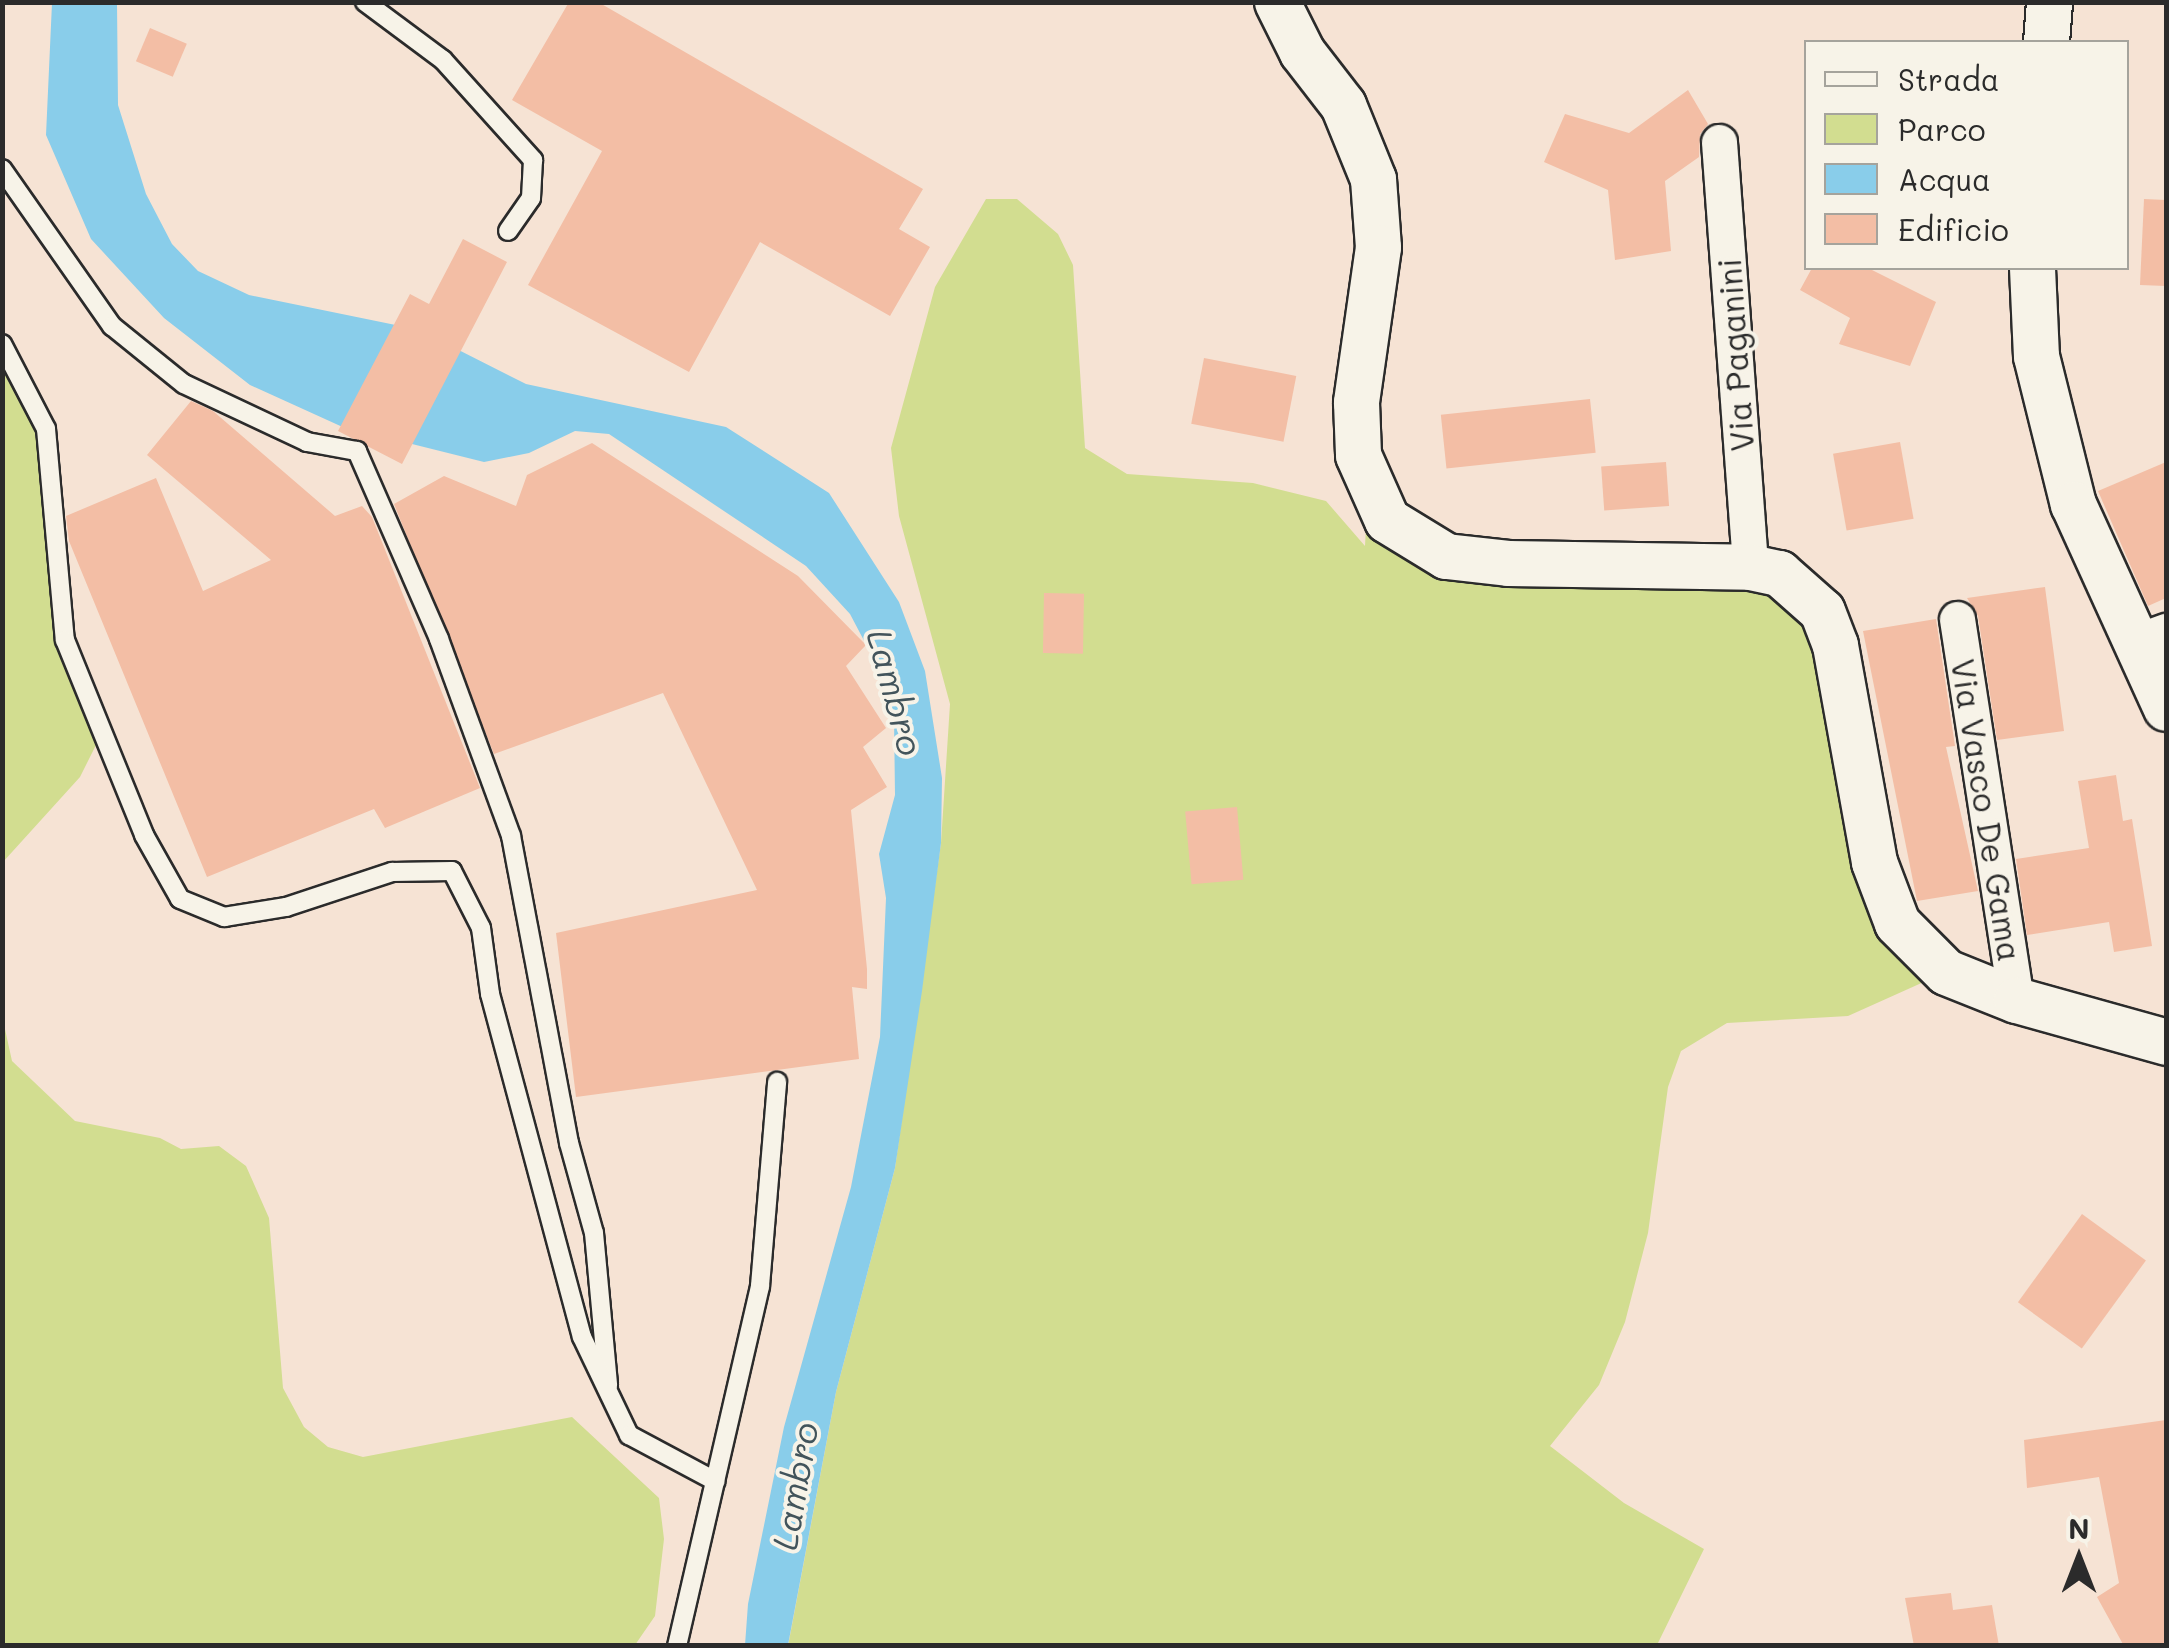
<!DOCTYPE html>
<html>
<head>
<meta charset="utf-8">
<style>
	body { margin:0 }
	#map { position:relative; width:2169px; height:1648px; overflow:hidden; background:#f6e3d4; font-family:Mali,sans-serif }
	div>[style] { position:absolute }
	.green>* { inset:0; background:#d2dd90 }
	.water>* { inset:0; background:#89cdea }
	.building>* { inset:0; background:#f3bea5; transform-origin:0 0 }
	.roads { filter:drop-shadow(2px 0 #2b2b2b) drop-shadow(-2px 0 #2b2b2b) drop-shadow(0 2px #2b2b2b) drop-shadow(0 -2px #2b2b2b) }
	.service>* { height:18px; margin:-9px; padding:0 9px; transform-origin:9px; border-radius:9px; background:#f7f3e8 }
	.minor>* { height:35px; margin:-17.5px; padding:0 17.5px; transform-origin:17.5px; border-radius:17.5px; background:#f7f3e8 }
	.tertiary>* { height:45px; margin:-22.5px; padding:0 22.5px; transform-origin:22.5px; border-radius:22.5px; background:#f7f3e8 }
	span { translate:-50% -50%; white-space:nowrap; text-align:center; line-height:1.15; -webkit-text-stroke:8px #f7f3e8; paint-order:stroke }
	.street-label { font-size:32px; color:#2b2b2b }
	.water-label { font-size:35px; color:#42545b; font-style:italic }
	.frame { position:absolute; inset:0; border:5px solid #2b2b2b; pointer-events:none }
	.legend { position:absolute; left:1804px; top:40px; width:325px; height:230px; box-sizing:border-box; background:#f7f3e8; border:2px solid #a5a39c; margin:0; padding:12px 18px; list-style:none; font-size:30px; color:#2b2b2b }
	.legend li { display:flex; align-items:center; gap:20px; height:50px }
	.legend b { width:50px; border:2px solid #a5a39c }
	.north { position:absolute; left:2029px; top:1508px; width:100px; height:100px; -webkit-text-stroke:8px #f7f3e8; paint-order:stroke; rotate:0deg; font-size:28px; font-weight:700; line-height:40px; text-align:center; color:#2b2b2b }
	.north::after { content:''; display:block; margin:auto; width:35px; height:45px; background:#2b2b2b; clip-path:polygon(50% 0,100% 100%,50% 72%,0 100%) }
</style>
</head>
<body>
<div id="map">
	<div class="green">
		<div style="clip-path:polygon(986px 199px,1017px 199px,1058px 234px,1073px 265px,1085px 448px,1127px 474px,1253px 483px,1326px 501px,1365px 546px,1368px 488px,1412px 541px,1805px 591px,1874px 862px,1946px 972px,1848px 1016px,1727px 1023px,1681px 1051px,1668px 1087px,1648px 1233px,1625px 1322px,1599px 1385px,1550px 1446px,1624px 1503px,1704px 1549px,1657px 1645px,788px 1646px,836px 1392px,895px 1168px,941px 843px,950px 704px,899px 516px,891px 448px,935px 287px)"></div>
		<div style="clip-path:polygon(2px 344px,46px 429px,65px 640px,104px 729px,80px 777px,3px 862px)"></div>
		<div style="clip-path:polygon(3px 1020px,12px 1061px,75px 1121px,160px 1138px,181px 1149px,219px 1146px,246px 1166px,269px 1218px,283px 1388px,304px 1427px,328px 1447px,363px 1457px,572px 1417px,659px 1498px,664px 1539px,655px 1616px,635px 1645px,3px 1645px)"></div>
	</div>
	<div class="water">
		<div style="clip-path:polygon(52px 3px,117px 3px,118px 105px,146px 194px,172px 244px,198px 271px,249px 295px,420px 330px,358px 434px,250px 385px,164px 318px,91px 239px,46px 135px)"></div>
		<div style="clip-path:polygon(431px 336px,526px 384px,726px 427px,829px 493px,899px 602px,925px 671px,942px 778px,941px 843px,922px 991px,895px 1168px,836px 1392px,788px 1645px,745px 1645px,748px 1604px,784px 1427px,851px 1187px,880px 1037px,886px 898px,879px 854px,895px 795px,894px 718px,880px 671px,850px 614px,806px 566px,609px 434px,575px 431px,529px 453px,484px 462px,372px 434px)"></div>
	</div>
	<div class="building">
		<div style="clip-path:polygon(569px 2px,598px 2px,923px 189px,899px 229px,930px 247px,890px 316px,760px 242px,689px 372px,528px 285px,602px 151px,512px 100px)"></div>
		<div style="left:150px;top:28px;width:40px;height:36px;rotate:23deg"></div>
		<div style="clip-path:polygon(1688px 90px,1708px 124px,1700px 134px,1699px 157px,1665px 181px,1671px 251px,1615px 260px,1608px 190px,1544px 162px,1565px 114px,1629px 133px)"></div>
		<div style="clip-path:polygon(2144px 199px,2166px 200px,2166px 286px,2140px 285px)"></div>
		<div style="clip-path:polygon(463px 239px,507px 262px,402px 464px,338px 431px,410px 294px,429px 304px)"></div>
		<div style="clip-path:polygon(1812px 268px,1868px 268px,1936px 302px,1910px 366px,1839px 344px,1850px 318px,1800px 290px)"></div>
		<div style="left:1204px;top:358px;width:94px;height:67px;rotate:11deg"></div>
		<div style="left:1590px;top:399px;width:54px;height:150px;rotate:84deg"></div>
		<div style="clip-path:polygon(191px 401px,213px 411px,335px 516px,362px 506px,372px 517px,480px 788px,385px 828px,374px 809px,207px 877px,69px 541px,66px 516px,156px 478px,203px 591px,271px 560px,147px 455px)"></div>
		<div style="left:1900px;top:442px;width:78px;height:68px;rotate:80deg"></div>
		<div style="clip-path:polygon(592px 443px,798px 576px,866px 645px,846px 666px,886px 728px,863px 747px,887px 787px,851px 810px,867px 969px,867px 989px,852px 987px,859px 1059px,576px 1097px,556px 933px,757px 890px,663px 693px,494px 754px,394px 504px,444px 476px,516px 506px,527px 475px)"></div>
		<div style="left:1666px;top:462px;width:44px;height:65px;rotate:86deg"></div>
		<div style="clip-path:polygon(2166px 462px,2166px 598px,2148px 606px,2098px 491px)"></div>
		<div style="clip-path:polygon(2045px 587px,2064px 731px,1997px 740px,1978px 616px,1967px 598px)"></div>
		<div style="left:1044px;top:593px;width:40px;height:60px;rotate:1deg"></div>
		<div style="clip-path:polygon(1936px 619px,1955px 746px,1946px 747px,1978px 891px,1917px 901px,1863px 631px)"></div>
		<div style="clip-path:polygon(2116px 775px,2123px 821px,2132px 819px,2152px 946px,2114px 952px,2109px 922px,2027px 935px,2016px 859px,2089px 848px,2078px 781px)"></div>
		<div style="left:1237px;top:807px;width:73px;height:52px;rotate:85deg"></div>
		<div style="left:2082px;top:1214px;width:79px;height:109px;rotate:36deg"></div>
		<div style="clip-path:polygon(2166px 1420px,2166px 1646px,2124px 1646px,2097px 1597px,2119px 1583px,2099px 1477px,2027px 1488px,2024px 1440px)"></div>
		<div style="clip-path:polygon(1951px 1593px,1953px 1610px,1992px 1605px,1999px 1646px,1914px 1646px,1905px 1598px)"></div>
	</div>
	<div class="roads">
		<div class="service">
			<div style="left:365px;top:2px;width:97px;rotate:36.6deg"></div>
			<div style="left:443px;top:60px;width:135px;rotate:48deg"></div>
			<div style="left:533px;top:160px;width:38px;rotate:93deg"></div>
			<div style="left:531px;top:198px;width:40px;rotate:124.9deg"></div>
			<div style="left:2px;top:169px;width:192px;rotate:55deg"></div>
			<div style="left:112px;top:326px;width:92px;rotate:38.9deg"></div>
			<div style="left:184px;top:384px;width:136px;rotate:25.2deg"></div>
			<div style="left:307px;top:442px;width:51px;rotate:10.2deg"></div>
			<div style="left:357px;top:451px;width:205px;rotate:66.4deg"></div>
			<div style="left:439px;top:639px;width:210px;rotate:69.9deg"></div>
			<div style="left:511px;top:836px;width:312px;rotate:79.3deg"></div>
			<div style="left:569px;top:1143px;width:93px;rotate:74.5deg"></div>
			<div style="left:594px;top:1233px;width:153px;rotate:84.7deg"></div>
			<div style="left:2px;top:344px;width:96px;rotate:62.6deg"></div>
			<div style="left:46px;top:429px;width:212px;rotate:84.9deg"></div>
			<div style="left:65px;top:640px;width:210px;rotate:67.9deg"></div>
			<div style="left:144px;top:835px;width:73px;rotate:60.6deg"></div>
			<div style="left:180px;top:899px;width:48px;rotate:22.2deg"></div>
			<div style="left:224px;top:917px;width:63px;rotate:-9.2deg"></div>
			<div style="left:286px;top:907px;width:112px;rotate:-18.3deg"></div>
			<div style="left:392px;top:872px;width:60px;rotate:-1deg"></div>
			<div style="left:452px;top:871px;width:64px;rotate:63deg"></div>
			<div style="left:481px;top:928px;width:67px;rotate:82.2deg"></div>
			<div style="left:490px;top:994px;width:355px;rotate:75deg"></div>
			<div style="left:582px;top:1337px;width:109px;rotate:64.4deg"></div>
			<div style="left:629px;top:1435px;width:98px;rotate:28.1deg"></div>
			<div style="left:677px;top:1646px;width:369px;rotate:-77deg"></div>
			<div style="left:760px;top:1286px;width:205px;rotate:-85.2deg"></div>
		</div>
		<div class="minor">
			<div style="left:1719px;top:142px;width:426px;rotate:85.8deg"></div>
			<div style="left:1957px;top:619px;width:386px;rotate:81.2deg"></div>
			<div style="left:2138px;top:641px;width:30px;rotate:-20deg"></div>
		</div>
		<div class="tertiary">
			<div style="left:1277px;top:2px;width:56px;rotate:63.4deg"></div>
			<div style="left:1302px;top:52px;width:67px;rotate:52.3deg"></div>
			<div style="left:1343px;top:105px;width:80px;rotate:67.9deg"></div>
			<div style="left:1373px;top:179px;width:68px;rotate:85.8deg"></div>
			<div style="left:1378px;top:247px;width:157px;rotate:98.1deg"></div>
			<div style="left:1356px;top:402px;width:53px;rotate:87.8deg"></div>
			<div style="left:1358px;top:455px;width:71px;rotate:66deg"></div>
			<div style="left:1387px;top:520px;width:69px;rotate:31.4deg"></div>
			<div style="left:1446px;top:556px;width:62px;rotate:6.4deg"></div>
			<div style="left:1508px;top:563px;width:242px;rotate:0.9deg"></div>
			<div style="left:1750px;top:567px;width:30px;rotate:12deg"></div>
			<div style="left:1779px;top:573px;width:57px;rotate:41.5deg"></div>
			<div style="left:1822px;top:611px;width:36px;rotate:69deg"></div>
			<div style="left:1835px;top:645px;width:220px;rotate:79.8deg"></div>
			<div style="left:1874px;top:862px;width:65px;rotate:69.3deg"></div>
			<div style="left:1897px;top:923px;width:69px;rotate:45deg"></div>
			<div style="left:1946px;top:972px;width:75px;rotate:21.8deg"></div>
			<div style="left:2016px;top:1000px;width:156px;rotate:15.6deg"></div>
			<div style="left:2046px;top:42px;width:40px;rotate:-85.7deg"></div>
			<div style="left:2032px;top:268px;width:88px;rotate:87.4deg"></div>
			<div style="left:2036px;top:356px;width:153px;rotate:76deg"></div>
			<div style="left:2073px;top:504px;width:224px;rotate:65.5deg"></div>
		</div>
	</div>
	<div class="street-label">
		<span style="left:1735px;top:355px;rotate:-94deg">Via Paganini</span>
		<span style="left:1987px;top:810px;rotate:81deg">Via Vasco De Gama</span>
	</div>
	<div class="water-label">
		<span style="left:896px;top:692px;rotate:75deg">Lambro</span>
		<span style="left:794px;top:1486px;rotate:-80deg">Lambro</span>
	</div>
	<div class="frame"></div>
	<ul class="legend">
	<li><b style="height:12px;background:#f7f3e8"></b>Strada</li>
	<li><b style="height:28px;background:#d2dd90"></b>Parco</li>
	<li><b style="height:28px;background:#89cdea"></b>Acqua</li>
	<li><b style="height:28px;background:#f3bea5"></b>Edificio</li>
	</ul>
	<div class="north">N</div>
</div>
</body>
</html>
